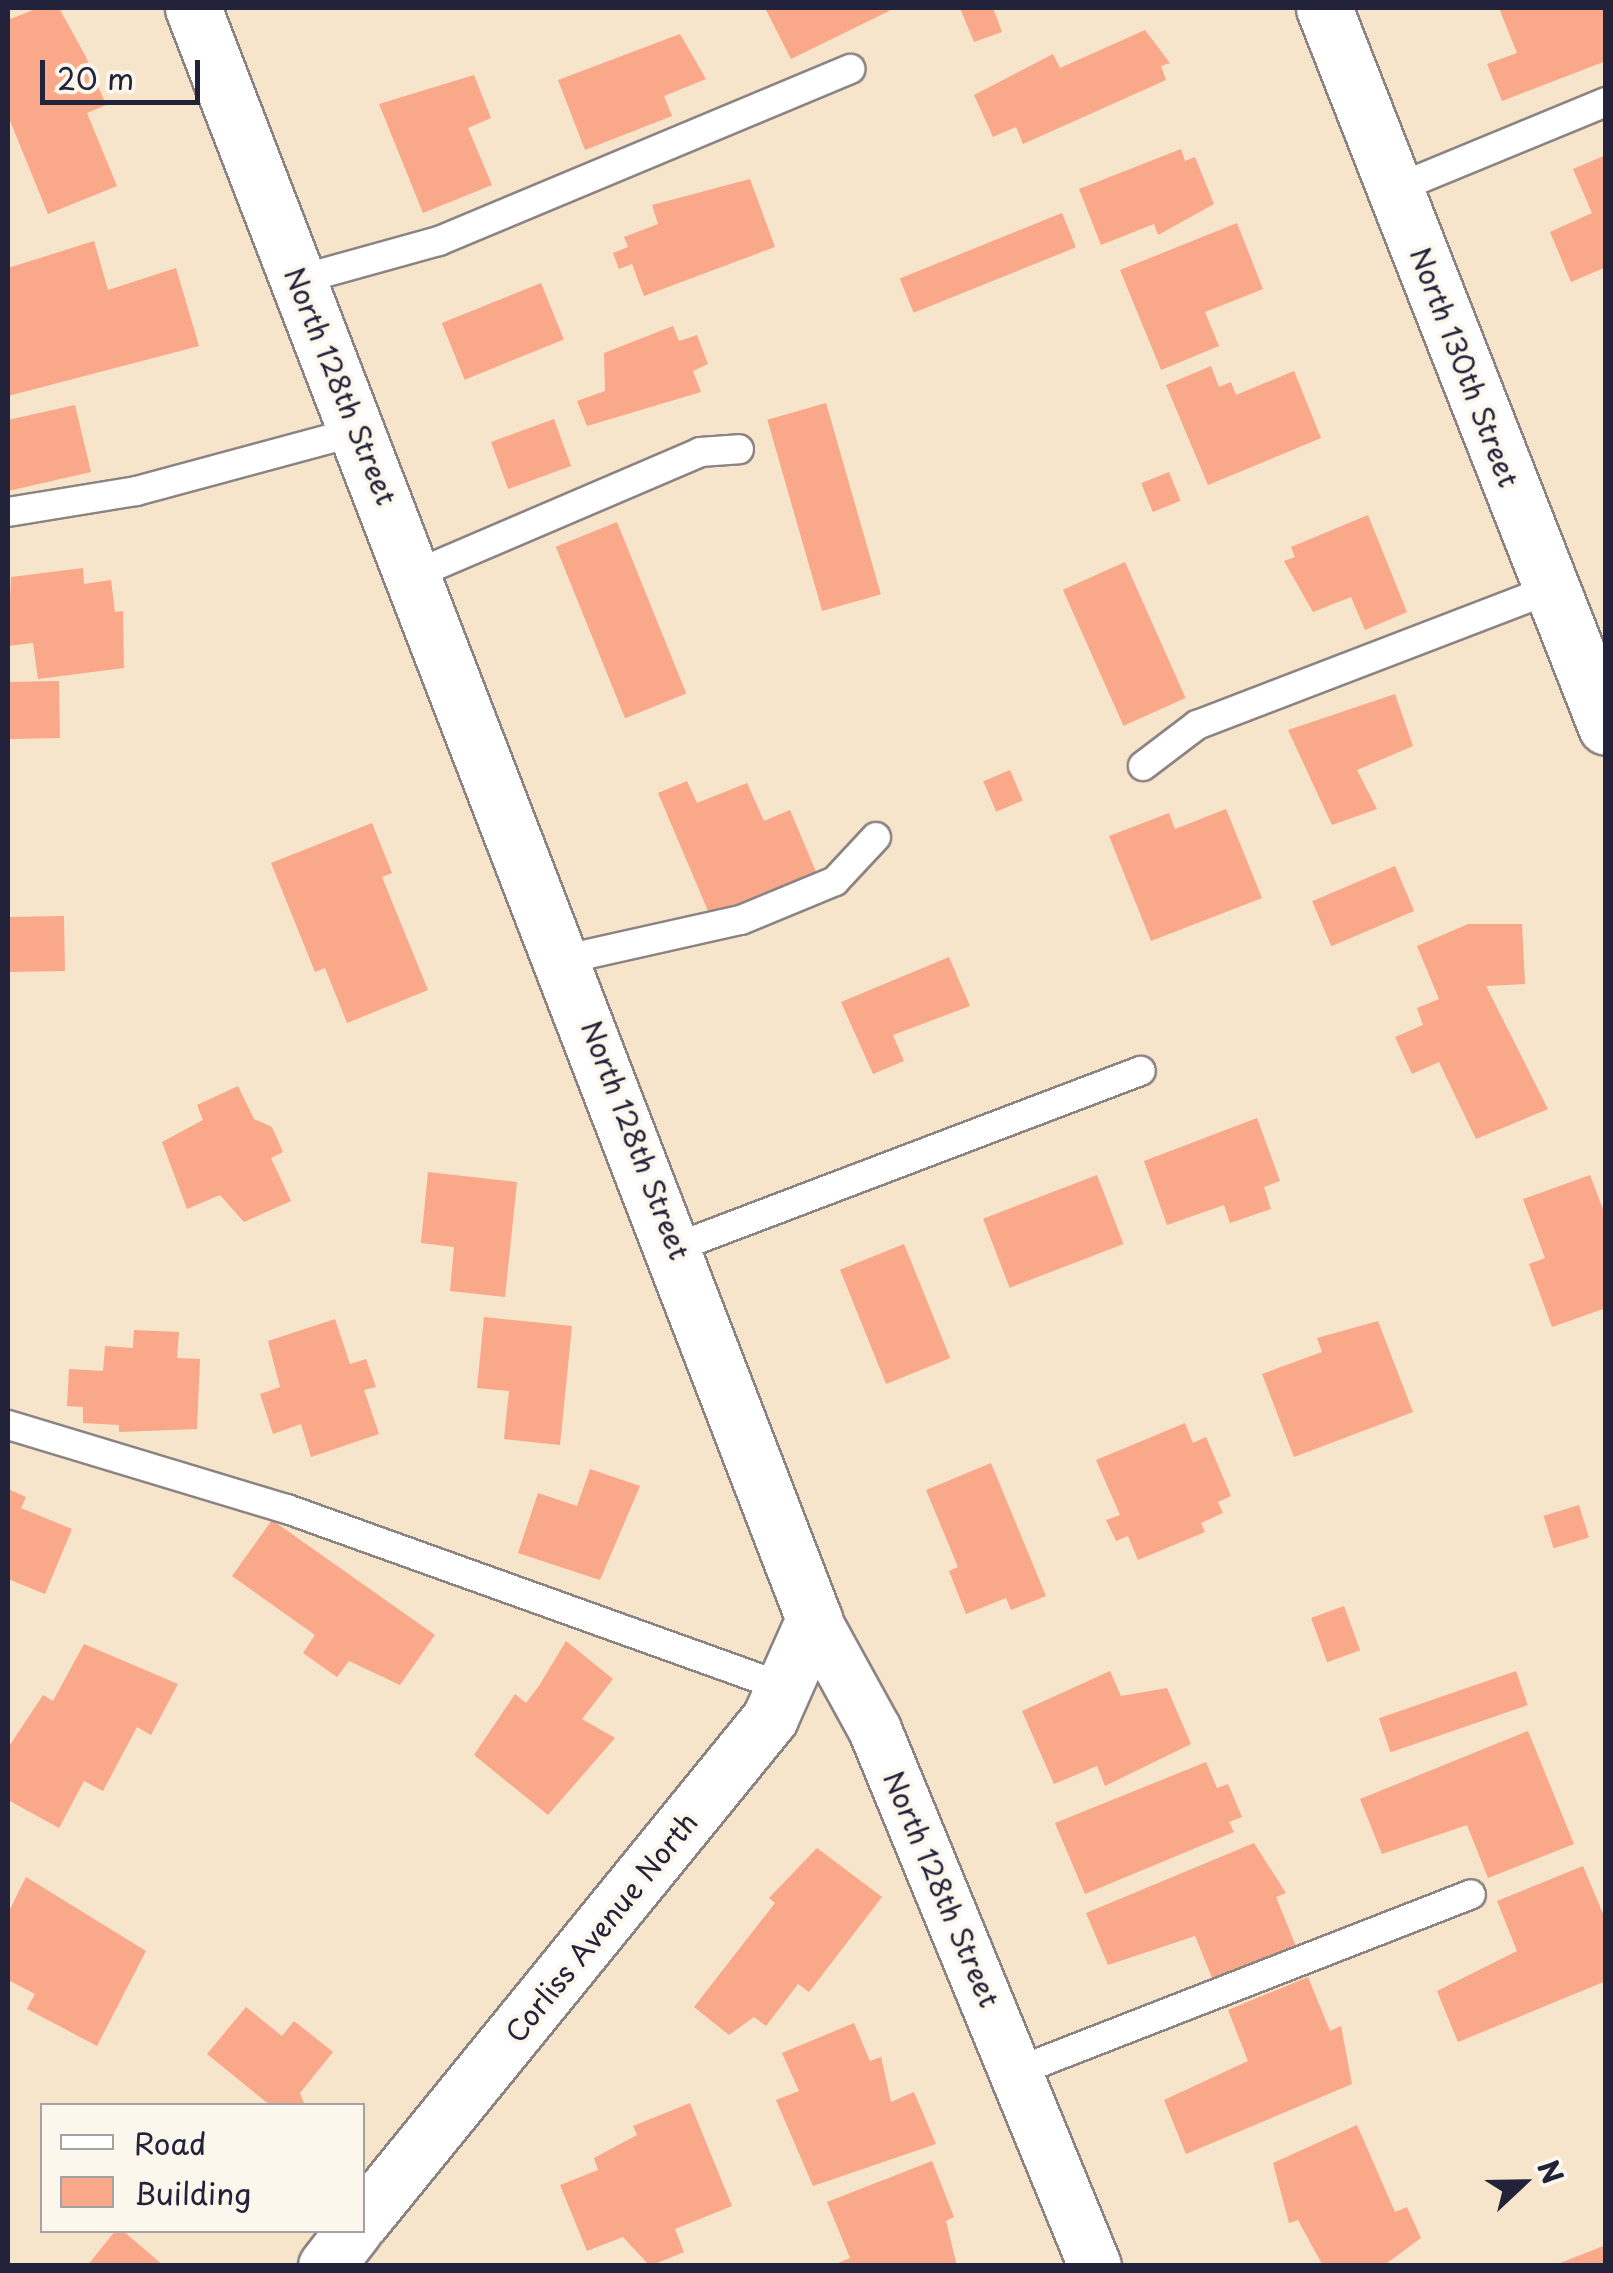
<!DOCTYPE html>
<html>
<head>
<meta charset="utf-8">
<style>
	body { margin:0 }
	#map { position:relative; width:1613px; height:2273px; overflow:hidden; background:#f6e4cb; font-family:"Playpen Sans",sans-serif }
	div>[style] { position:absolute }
	.building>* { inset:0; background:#faa88a; transform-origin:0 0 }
	.roads { filter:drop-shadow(2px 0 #8c8383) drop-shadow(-2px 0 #8c8383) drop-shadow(0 2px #8c8383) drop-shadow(0 -2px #8c8383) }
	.lane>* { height:28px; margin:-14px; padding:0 14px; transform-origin:14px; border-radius:14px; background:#fff }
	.street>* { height:52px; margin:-26px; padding:0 26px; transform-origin:26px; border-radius:26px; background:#fff }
	.secondary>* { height:55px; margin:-27.5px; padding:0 27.5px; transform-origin:27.5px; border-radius:27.5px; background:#fff }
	span { translate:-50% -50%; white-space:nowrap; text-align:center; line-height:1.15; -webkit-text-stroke:8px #fbf7ec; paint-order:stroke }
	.street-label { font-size:28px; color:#22223b }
	.frame { position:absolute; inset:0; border:10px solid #22223b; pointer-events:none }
	.legend { position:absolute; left:40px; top:2103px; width:325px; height:130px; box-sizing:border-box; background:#fbf7ec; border:2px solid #a4a2a5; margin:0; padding:12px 18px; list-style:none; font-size:30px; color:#22223b }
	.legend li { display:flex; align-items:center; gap:20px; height:50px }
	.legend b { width:50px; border:2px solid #a4a2a5 }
	.north { position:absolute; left:1473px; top:2133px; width:100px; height:100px; -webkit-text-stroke:8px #fbf7ec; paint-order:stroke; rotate:68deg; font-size:28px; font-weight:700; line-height:40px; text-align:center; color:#22223b }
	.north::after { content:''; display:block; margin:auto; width:35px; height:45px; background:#22223b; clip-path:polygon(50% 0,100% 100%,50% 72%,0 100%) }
	.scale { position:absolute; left:40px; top:60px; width:160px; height:45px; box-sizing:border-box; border:5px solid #22223b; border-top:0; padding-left:12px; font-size:30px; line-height:35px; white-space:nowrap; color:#22223b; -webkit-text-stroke:8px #fbf7ec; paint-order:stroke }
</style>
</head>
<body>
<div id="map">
	<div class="building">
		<div style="clip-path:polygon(38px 8px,59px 8px,85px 55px,106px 105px,87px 113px,117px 186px,48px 214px,8px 116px,8px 20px)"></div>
		<div style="clip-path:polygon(765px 8px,888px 8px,889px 11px,791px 59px)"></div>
		<div style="clip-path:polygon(960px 8px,993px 8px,1002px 32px,974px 42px)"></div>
		<div style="clip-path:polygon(1499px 8px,1606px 8px,1606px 61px,1502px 101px,1487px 64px,1517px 53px)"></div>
		<div style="clip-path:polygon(1145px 30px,1170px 63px,1161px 66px,1166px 80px,1023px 144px,1016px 127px,993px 137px,974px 95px,1053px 54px,1060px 68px)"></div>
		<div style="clip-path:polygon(680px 34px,706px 79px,664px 96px,672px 116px,585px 150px,558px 80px)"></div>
		<div style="clip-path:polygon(474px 75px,491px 118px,468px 128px,492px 185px,423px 213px,379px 104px)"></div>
		<div style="clip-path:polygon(1181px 149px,1185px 161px,1195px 157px,1214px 204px,1158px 235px,1154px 224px,1101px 245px,1079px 189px)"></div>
		<div style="clip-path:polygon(1606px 155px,1606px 267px,1571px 282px,1550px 232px,1592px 213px,1573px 169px)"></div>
		<div style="clip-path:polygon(750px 179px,775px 247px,644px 296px,632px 264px,619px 269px,613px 253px,628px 247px,624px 237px,658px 224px,652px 205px)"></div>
		<div style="left:1062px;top:213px;width:37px;height:175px;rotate:68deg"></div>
		<div style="clip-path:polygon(1237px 223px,1263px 289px,1205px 312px,1219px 346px,1161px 370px,1120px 270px)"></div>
		<div style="clip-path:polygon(94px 241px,108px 290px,176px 268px,199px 346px,8px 396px,8px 268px)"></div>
		<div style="left:541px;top:283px;width:61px;height:107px;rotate:68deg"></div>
		<div style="clip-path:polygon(673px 326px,679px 341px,697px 335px,708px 364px,693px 371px,701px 392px,587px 426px,577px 401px,605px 391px,604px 353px)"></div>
		<div style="clip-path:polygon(1211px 366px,1219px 387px,1231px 382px,1236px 395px,1294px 371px,1321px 438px,1208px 485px,1166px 385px)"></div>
		<div style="left:826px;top:403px;width:199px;height:61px;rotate:74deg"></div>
		<div style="clip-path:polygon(75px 405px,91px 472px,8px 491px,8px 420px)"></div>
		<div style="left:554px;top:419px;width:50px;height:67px;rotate:70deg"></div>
		<div style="left:1169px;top:472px;width:31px;height:30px;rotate:68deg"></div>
		<div style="clip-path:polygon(1368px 515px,1407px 612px,1365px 630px,1351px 597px,1313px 612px,1284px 561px,1295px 557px,1291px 547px)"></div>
		<div style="left:617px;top:522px;width:185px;height:66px;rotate:68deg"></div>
		<div style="left:1125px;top:562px;width:149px;height:68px;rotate:66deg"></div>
		<div style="clip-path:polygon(83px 568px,84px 584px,111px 580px,115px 612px,123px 611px,124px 668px,38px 679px,33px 643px,8px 646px,11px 577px)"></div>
		<div style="left:59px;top:681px;width:57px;height:51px;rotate:89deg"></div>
		<div style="clip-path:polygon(1395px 694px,1413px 746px,1357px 770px,1377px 809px,1332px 825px,1288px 730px)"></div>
		<div style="left:1010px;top:770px;width:33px;height:29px;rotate:67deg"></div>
		<div style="clip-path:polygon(687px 781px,697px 803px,747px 783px,764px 821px,790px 810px,817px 874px,711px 918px,658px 793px)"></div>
		<div style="clip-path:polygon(1226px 809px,1262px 898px,1151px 941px,1109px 836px,1169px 813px,1175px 829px)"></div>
		<div style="clip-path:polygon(372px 823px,392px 873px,382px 877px,428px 990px,347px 1023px,325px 968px,315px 972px,271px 863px)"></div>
		<div style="left:1395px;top:866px;width:49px;height:90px;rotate:67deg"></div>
		<div style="left:64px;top:916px;width:55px;height:56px;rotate:89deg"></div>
		<div style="clip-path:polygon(1468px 924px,1522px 924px,1525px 984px,1486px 986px,1548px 1109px,1476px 1139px,1439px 1062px,1412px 1074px,1395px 1037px,1423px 1025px,1417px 1008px,1439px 999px,1417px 946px)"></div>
		<div style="clip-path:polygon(949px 957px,970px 1006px,893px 1035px,904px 1061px,873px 1074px,841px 1002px)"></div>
		<div style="clip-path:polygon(238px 1086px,254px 1119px,272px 1127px,283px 1152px,271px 1158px,291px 1201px,244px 1222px,220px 1195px,187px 1209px,162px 1142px,203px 1120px,197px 1105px)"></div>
		<div style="clip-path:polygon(1257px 1118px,1280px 1181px,1264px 1187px,1271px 1209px,1230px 1223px,1224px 1205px,1167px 1225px,1144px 1161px)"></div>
		<div style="clip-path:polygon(428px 1172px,517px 1182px,505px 1297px,450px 1291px,454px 1247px,421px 1243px)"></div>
		<div style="left:1097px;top:1175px;width:74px;height:122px;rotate:69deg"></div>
		<div style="clip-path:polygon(1590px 1175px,1606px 1217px,1606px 1308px,1552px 1327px,1529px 1264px,1545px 1258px,1523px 1199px)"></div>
		<div style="left:904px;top:1244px;width:123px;height:69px;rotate:68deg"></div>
		<div style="clip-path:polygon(484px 1317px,572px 1326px,560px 1445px,504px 1439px,509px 1391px,477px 1388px)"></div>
		<div style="clip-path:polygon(335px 1319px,350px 1364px,366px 1359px,376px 1387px,364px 1390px,379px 1434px,311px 1457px,301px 1424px,273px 1434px,260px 1394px,280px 1387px,268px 1341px)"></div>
		<div style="clip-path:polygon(1378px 1321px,1413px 1412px,1294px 1457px,1262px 1374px,1322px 1352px,1317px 1338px)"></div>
		<div style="clip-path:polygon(134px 1330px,179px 1332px,177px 1358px,200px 1359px,197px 1429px,119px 1432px,119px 1425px,83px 1423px,83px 1407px,67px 1406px,69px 1369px,103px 1371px,105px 1346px,133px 1348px)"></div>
		<div style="clip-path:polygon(1185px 1423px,1193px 1443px,1206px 1437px,1231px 1496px,1218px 1502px,1223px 1513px,1201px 1523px,1205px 1532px,1138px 1560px,1128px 1536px,1116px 1541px,1106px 1520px,1120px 1515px,1096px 1460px)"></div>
		<div style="clip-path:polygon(991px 1463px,1046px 1596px,1011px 1610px,1006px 1598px,966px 1614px,949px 1571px,958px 1567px,926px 1490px)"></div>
		<div style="clip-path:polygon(590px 1469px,640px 1486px,600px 1580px,518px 1553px,538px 1493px,577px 1506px)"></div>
		<div style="clip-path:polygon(8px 1489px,26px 1497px,21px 1508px,72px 1529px,45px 1594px,8px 1579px)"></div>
		<div style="left:1579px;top:1505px;width:34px;height:37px;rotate:73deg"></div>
		<div style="clip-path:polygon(272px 1520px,435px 1635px,400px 1685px,349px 1661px,337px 1677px,303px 1653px,315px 1635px,232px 1576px)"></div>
		<div style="left:1344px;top:1606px;width:47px;height:35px;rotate:70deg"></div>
		<div style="clip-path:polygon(566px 1641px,613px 1679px,582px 1719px,615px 1738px,548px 1815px,474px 1755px,515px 1694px,526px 1703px,539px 1686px)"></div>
		<div style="clip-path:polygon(84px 1644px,178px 1684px,151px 1735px,137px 1727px,103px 1791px,84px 1781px,59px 1828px,8px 1800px,8px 1748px,43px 1695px,53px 1701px)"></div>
		<div style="clip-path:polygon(1110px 1671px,1121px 1696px,1167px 1688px,1191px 1744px,1105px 1786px,1097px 1766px,1054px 1784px,1022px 1711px)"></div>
		<div style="left:1516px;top:1671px;width:36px;height:145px;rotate:71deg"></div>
		<div style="clip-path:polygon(1528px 1731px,1574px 1844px,1488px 1878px,1467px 1825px,1382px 1854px,1360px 1799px)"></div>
		<div style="clip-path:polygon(1206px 1762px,1217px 1788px,1228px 1784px,1242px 1817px,1229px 1822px,1234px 1832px,1085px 1894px,1055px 1823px)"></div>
		<div style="clip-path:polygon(1254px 1843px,1286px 1893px,1276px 1897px,1300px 1956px,1217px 1990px,1195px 1936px,1108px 1965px,1086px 1913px)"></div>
		<div style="clip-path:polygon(817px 1848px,882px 1897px,809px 1992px,798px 1984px,766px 2026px,754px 2017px,729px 2035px,694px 2007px,775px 1903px,769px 1898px)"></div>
		<div style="clip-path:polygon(1583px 1866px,1606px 1921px,1606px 1981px,1458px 2042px,1437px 1991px,1517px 1951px,1497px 1901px)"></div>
		<div style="clip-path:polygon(26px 1877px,146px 1951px,97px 2046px,27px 2009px,35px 1994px,8px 1980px,8px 1913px)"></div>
		<div style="clip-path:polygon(1308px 1977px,1330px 2031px,1341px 2026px,1352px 2084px,1186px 2154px,1164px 2100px,1248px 2061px,1228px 2010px)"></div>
		<div style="clip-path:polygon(246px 2007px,282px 2036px,294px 2021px,333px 2052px,300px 2093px,305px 2106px,271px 2106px,207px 2054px)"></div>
		<div style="clip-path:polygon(854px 2023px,870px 2061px,881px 2057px,891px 2102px,914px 2092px,936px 2144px,813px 2186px,776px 2100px,799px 2091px,782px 2053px)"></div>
		<div style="clip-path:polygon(690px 2103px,732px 2206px,675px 2229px,684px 2252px,650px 2266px,623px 2237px,587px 2251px,560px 2185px,598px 2170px,594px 2158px,637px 2135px,633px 2126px)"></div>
		<div style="clip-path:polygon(1357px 2125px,1395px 2212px,1407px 2207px,1421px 2238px,1383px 2266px,1323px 2266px,1298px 2220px,1289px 2223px,1273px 2163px)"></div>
		<div style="clip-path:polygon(932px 2161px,954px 2217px,946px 2221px,957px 2266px,831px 2266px,850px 2258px,827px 2202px)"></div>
		<div style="clip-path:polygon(116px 2230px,122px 2230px,164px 2266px,87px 2266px)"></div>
		<div style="clip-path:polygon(1606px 2245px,1606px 2266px,1555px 2266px,1555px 2265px)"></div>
	</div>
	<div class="roads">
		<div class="lane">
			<div style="left:1395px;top:189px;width:228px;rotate:-22.4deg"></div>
			<div style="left:298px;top:280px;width:146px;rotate:-15.5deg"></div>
			<div style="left:439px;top:241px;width:446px;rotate:-22.7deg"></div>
			<div style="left:8px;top:512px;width:130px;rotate:-9.3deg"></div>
			<div style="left:136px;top:491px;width:231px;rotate:-15.1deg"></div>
			<div style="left:416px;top:574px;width:309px;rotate:-23.2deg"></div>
			<div style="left:700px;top:452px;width:39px;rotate:-4deg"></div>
			<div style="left:1143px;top:766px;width:68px;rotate:-37.2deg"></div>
			<div style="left:1197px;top:725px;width:379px;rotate:-21deg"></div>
			<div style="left:566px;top:959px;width:179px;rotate:-12.6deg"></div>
			<div style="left:741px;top:920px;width:102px;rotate:-22.5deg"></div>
			<div style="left:835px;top:881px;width:60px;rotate:-47deg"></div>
			<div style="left:677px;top:1247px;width:496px;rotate:-20.8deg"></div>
			<div style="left:8px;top:1425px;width:291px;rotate:16.8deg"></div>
			<div style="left:287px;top:1509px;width:533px;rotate:19.73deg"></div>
			<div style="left:1018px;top:2071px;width:486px;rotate:-21.3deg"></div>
		</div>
		<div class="street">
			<div style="left:814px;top:1619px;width:127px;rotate:61.2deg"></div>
			<div style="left:875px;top:1730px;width:579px;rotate:67.68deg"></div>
		</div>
		<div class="secondary">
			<div style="left:193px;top:8px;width:1727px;rotate:68.92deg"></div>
			<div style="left:814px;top:1619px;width:108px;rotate:114deg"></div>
			<div style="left:770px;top:1718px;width:647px;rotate:129.1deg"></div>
			<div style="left:1324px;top:8px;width:772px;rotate:68.58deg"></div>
			<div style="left:326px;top:2266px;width:46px;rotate:-52.1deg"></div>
		</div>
	</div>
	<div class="street-label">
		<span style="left:1465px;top:367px;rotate:69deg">North 130th Street</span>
		<span style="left:341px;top:386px;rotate:68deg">North 128th Street</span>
		<span style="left:636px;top:1140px;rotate:69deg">North 128th Street</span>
		<span style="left:942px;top:1889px;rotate:67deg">North 128th Street</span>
		<span style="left:601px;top:1927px;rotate:-51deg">Corliss Avenue North</span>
	</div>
	<div class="frame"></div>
	<ul class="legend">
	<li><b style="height:12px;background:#fff"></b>Road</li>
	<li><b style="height:28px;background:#faa88a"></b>Building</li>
	</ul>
	<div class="north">N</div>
	<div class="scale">20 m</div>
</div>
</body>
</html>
